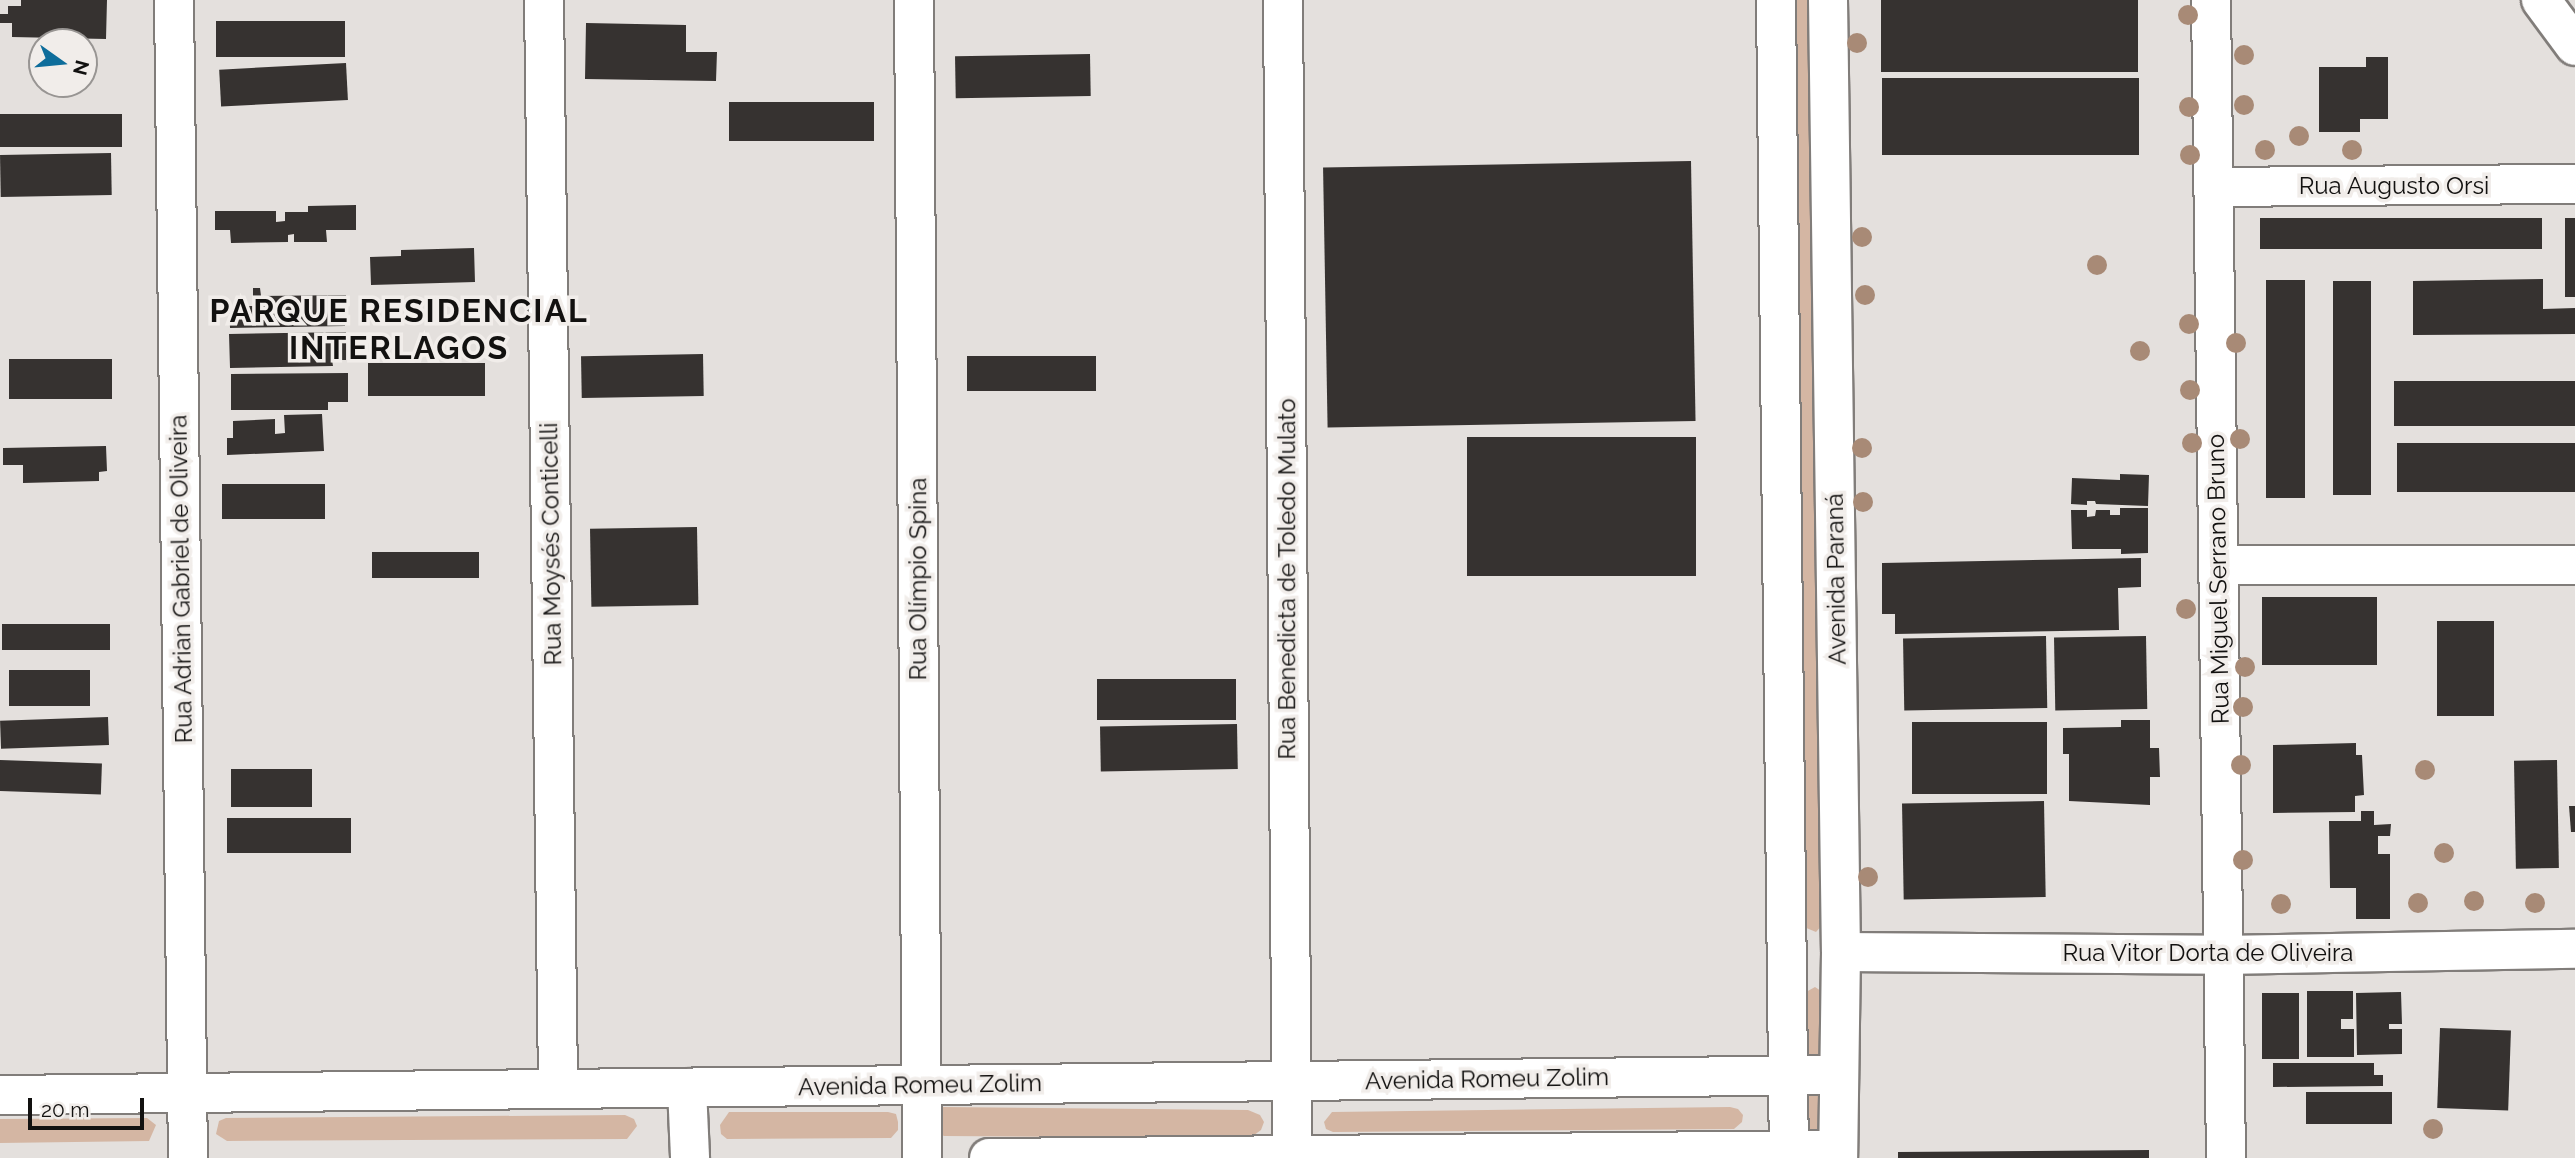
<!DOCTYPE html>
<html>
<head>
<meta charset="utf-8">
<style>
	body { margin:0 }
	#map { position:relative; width:2575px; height:1158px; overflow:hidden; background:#e4e0dd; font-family:Raleway,sans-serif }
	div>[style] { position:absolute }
	.green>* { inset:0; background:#d4b6a3 }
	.building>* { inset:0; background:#363230; transform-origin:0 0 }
	.roads { filter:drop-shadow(2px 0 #817d7a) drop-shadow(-2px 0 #817d7a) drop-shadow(0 2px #817d7a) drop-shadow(0 -2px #817d7a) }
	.minor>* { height:38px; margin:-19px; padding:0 19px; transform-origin:19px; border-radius:19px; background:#fff }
	.tertiary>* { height:38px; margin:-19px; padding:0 19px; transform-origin:19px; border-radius:19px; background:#fff }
	.secondary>* { height:38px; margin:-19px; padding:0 19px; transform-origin:19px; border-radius:19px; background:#fff }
	.trees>* { width:20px; height:20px; margin:-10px; border-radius:50%; background:#a88a76 }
	span { translate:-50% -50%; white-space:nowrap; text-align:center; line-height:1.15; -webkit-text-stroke:7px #f1edea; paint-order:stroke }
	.street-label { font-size:24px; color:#121110 }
	.district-label { font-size:32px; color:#121110; font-weight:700; letter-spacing:2px }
	.north { position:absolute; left:28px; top:28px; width:70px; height:70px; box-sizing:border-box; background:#f1edea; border:2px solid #989593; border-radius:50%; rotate:105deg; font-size:19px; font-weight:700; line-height:28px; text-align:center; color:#121110 }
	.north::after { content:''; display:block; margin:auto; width:24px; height:32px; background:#0e6d9b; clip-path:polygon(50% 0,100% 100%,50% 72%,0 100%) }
	.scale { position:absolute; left:28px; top:1098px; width:116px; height:32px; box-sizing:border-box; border:4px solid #121110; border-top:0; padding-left:9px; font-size:21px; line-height:24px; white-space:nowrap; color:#121110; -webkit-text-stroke:5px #f1edea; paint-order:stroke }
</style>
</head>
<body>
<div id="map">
	<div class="green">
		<div style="clip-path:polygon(1796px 0,1817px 0,1823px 924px,1816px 932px,1804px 927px)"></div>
		<div style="clip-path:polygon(1815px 987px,1824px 993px,1825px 1158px,1805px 1158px,1806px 992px)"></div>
		<div style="clip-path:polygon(943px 1107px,1248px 1110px,1260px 1115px,1264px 1122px,1261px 1130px,1250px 1138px,944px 1136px,935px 1131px,936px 1111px)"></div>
		<div style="clip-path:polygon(1730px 1107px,1738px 1109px,1743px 1115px,1742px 1122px,1734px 1129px,1333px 1132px,1326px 1129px,1324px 1122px,1332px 1112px)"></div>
		<div style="clip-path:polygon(729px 1112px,888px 1112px,896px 1114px,898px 1122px,898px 1130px,891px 1138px,727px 1139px,721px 1134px,720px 1125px)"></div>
		<div style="clip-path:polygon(625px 1115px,634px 1119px,637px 1126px,627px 1139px,227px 1141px,216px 1134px,219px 1121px,226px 1118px)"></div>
		<div style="clip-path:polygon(147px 1118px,156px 1125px,149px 1141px,0 1143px,0 1119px)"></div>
	</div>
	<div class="building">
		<div style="clip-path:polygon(21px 0,107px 0,106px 39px,12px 37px,12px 23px,0 23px,0 14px,8px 14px,8px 6px,21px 6px)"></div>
		<div style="left:1881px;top:0;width:257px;height:72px"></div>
		<div style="left:345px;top:21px;width:36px;height:129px;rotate:90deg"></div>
		<div style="clip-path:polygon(586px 23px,686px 25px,686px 52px,717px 52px,716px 81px,585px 79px)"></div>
		<div style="left:1090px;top:54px;width:42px;height:135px;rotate:89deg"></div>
		<div style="clip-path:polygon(2366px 57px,2388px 57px,2388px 119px,2360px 119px,2360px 132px,2319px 132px,2319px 67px,2366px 67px)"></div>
		<div style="left:346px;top:63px;width:37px;height:127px;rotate:87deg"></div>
		<div style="left:1882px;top:78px;width:257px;height:77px"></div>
		<div style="left:874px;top:102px;width:39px;height:145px;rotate:90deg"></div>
		<div style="left:122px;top:114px;width:33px;height:122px;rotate:90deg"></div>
		<div style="left:111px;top:153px;width:42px;height:111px;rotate:89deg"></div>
		<div style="left:1691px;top:161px;width:260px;height:368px;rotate:89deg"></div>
		<div style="clip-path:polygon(356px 205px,356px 230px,326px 230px,327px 242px,294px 242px,294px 234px,288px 235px,288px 242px,231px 243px,230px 230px,215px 230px,215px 211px,276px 211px,276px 222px,285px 221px,285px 212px,308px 212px,308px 206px)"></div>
		<div style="left:2542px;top:218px;width:31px;height:282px;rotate:90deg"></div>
		<div style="left:2565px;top:218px;width:10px;height:79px"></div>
		<div style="clip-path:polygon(474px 248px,475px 282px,371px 285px,370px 257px,401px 256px,401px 250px)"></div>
		<div style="clip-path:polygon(2543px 279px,2543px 309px,2575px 308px,2575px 334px,2413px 335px,2413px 281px)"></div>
		<div style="left:2266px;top:280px;width:39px;height:218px"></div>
		<div style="left:2371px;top:281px;width:214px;height:38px;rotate:90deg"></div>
		<div style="clip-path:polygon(253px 288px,260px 288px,261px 296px,346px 295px,345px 326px,230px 328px,229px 306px,253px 306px)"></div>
		<div style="clip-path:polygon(346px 332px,346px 360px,332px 360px,333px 366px,230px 368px,229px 334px)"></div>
		<div style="left:703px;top:354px;width:42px;height:122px;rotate:89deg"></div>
		<div style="left:967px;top:356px;width:129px;height:35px"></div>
		<div style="left:112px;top:359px;width:40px;height:103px;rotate:90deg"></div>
		<div style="left:485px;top:363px;width:33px;height:117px;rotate:90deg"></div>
		<div style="clip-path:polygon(348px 373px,348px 402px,328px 402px,328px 410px,231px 410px,231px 374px)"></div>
		<div style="left:2575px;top:381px;width:45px;height:181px;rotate:90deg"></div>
		<div style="clip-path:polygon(322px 414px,324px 451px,227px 455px,227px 438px,233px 438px,233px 421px,275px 419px,275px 434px,285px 433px,284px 415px)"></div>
		<div style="left:1696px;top:437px;width:139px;height:229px;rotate:90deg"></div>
		<div style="left:2575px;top:443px;width:49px;height:178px;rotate:90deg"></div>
		<div style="clip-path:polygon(106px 446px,107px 471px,99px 472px,99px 481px,23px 483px,23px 465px,3px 465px,3px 448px)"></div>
		<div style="clip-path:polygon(2120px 474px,2149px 475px,2148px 506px,2096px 504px,2095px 501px,2087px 501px,2087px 505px,2071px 504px,2072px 478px,2120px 480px)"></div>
		<div style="left:325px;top:484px;width:35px;height:103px;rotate:90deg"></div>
		<div style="clip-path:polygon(2120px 508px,2148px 508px,2148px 553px,2121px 554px,2121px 549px,2072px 549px,2071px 510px,2087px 510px,2087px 517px,2095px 516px,2096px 510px,2110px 510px,2110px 515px,2120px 515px)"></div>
		<div style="left:697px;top:527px;width:78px;height:107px;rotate:89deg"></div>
		<div style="left:479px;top:552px;width:26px;height:107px;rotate:90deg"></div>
		<div style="clip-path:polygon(2141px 558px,2141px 587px,2118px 588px,2119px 630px,1895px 634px,1895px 614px,1882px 614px,1882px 563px)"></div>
		<div style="left:2377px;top:597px;width:68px;height:115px;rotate:90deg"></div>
		<div style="left:2437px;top:621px;width:57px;height:95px"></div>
		<div style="left:110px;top:624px;width:26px;height:108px;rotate:90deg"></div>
		<div style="left:2046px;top:636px;width:72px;height:143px;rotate:89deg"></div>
		<div style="left:2146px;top:636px;width:73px;height:92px;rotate:89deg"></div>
		<div style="left:90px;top:670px;width:36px;height:81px;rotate:90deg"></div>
		<div style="left:1097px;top:679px;width:139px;height:41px"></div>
		<div style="left:108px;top:717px;width:28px;height:108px;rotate:88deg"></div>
		<div style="clip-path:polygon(2121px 720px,2150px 720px,2150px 748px,2159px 748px,2160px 777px,2150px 777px,2150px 805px,2069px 801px,2069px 754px,2063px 754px,2063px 728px,2121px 727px)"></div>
		<div style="left:2047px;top:722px;width:72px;height:135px;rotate:90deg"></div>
		<div style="left:1237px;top:724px;width:45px;height:137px;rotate:89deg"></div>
		<div style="clip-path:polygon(2356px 743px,2356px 755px,2362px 755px,2364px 795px,2355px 796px,2355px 812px,2273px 813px,2273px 745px)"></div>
		<div style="left:0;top:760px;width:102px;height:31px;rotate:2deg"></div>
		<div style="left:2557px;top:760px;width:108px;height:43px;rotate:89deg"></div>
		<div style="left:312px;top:769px;width:38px;height:81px;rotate:90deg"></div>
		<div style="left:2044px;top:801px;width:96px;height:142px;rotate:89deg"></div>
		<div style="clip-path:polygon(2569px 806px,2575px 806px,2575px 832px,2571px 832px)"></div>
		<div style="clip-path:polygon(2361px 811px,2374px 811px,2374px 825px,2391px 824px,2390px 836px,2378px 836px,2378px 854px,2390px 854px,2390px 919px,2356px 919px,2356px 888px,2330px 888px,2329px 821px,2361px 821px)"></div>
		<div style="left:351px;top:818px;width:35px;height:124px;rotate:90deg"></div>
		<div style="clip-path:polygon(2307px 991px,2353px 991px,2353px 1019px,2341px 1019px,2341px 1029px,2354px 1029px,2354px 1057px,2307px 1057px)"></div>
		<div style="clip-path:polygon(2401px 992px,2402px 1024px,2389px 1024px,2389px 1029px,2402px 1029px,2402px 1054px,2357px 1055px,2356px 993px)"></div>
		<div style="left:2262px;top:993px;width:37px;height:66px"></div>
		<div style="left:2440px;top:1028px;width:71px;height:80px;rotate:2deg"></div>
		<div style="clip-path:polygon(2273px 1063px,2374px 1063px,2374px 1075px,2383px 1075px,2383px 1086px,2273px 1087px)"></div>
		<div style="left:2392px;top:1092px;width:32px;height:86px;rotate:90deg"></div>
		<div style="clip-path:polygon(2149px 1150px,2149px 1158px,1898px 1158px,1898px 1152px)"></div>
	</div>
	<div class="roads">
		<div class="minor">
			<div style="left:174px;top:0;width:1158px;rotate:89.31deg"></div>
			<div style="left:544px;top:0;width:1089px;rotate:89.26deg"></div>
			<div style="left:914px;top:0;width:1158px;rotate:89.6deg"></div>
			<div style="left:1283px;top:0;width:1158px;rotate:89.55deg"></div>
			<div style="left:2211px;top:0;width:1158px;rotate:89.26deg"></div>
			<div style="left:2214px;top:187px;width:361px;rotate:-0.5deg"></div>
			<div style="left:2218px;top:565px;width:357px"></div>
			<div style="left:687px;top:1088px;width:70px;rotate:87.5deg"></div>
			<div style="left:0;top:1095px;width:1839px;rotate:-0.62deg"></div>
			<div style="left:989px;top:1158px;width:849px;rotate:-0.54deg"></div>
		</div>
		<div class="tertiary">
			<div style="left:2541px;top:0;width:57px;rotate:53.5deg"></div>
			<div style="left:1841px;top:952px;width:382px;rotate:0.4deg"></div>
			<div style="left:2223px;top:955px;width:352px;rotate:-1deg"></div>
		</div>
		<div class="secondary">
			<div style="left:1776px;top:0;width:1158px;rotate:89.36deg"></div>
			<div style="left:1828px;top:0;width:952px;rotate:89.22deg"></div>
			<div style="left:1841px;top:952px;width:206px;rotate:90.8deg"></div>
		</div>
	</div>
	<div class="trees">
		<div style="left:2188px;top:15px"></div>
		<div style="left:1857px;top:43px"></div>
		<div style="left:2244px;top:55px"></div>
		<div style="left:2244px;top:105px"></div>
		<div style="left:2189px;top:107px"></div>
		<div style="left:2299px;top:136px"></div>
		<div style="left:2265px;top:150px"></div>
		<div style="left:2352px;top:150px"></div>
		<div style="left:2190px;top:155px"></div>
		<div style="left:1862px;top:237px"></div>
		<div style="left:2097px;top:265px"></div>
		<div style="left:1865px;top:295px"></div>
		<div style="left:2189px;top:324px"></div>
		<div style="left:2236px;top:343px"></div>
		<div style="left:2140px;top:351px"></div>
		<div style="left:2190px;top:390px"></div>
		<div style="left:2240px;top:439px"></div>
		<div style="left:2192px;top:443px"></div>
		<div style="left:1862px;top:448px"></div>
		<div style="left:1863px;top:502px"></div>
		<div style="left:2186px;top:609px"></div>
		<div style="left:2245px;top:667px"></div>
		<div style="left:2243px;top:707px"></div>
		<div style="left:2241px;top:765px"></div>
		<div style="left:2425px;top:770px"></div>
		<div style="left:2444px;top:853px"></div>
		<div style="left:2243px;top:860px"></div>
		<div style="left:1868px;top:877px"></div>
		<div style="left:2474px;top:901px"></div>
		<div style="left:2418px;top:903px"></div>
		<div style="left:2535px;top:903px"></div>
		<div style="left:2281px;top:904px"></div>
		<div style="left:2433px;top:1129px"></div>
	</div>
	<div class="street-label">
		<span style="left:2394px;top:186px">Rua Augusto Orsi</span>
		<span style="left:551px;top:544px;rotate:-91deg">Rua Moysés Conticelli</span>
		<span style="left:181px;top:579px;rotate:-91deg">Rua Adrian Gabriel de Oliveira</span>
		<span style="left:918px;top:579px;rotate:-90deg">Rua Olímpio Spina</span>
		<span style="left:1287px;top:579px;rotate:-90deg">Rua Benedicta de Toledo Mulato</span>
		<span style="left:1836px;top:579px;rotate:-91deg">Avenida Paraná</span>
		<span style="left:2218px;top:579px;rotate:-91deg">Rua Miguel Serrano Bruno</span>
		<span style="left:2208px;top:953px">Rua Vitor Dorta de Oliveira</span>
		<span style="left:1487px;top:1079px;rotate:-1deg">Avenida Romeu Zolim</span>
		<span style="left:920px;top:1085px;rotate:-1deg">Avenida Romeu Zolim</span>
	</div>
	<div class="district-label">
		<span style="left:399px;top:330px">PARQUE RESIDENCIAL<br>INTERLAGOS</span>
	</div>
	<div class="north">N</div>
	<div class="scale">20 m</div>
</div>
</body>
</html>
